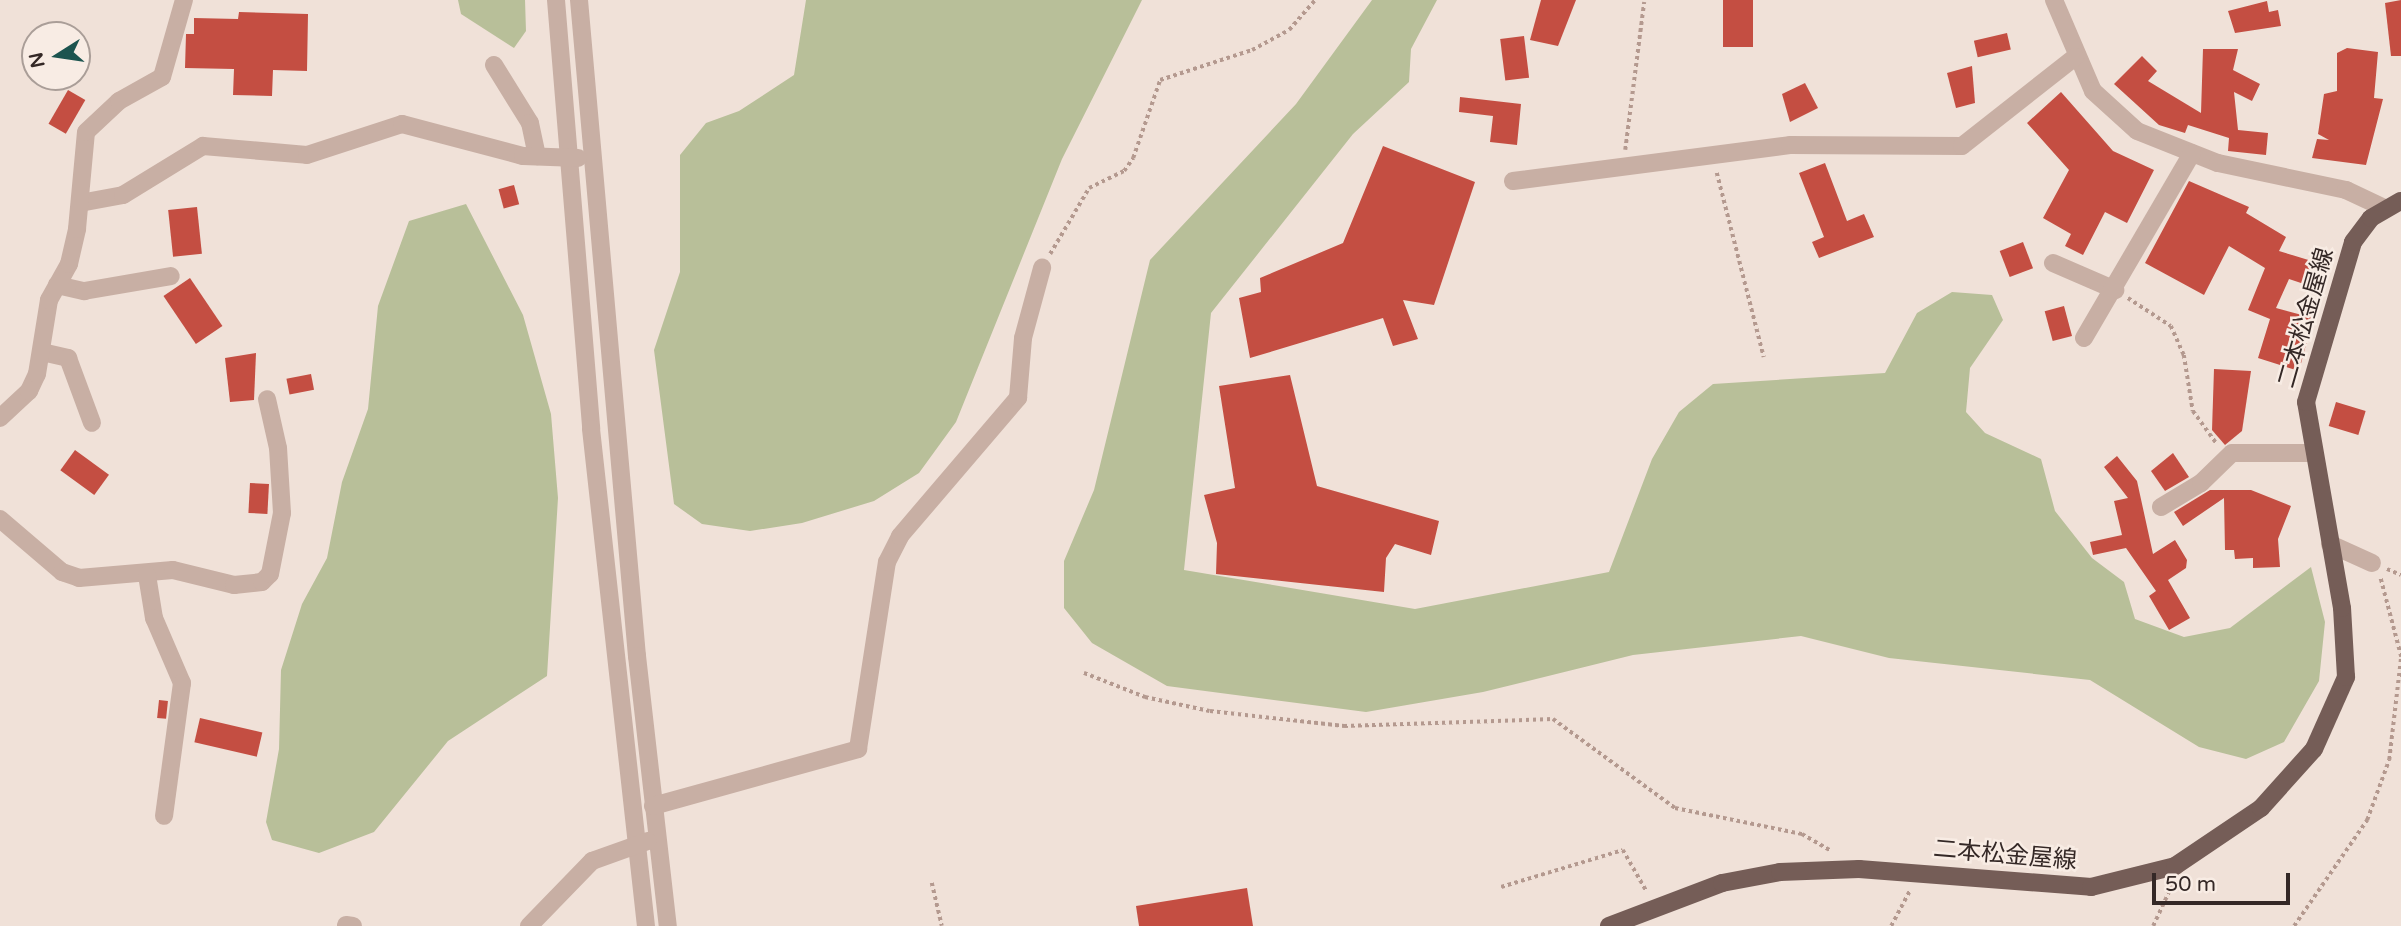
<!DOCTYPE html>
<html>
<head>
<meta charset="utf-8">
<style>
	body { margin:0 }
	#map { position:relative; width:2401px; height:926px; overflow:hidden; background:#f0e1d8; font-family:"Varela Round","Noto Sans JP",sans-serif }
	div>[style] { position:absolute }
	.green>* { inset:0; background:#b8bf99 }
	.building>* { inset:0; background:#c44e42; transform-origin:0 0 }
	.path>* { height:3.5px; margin-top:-1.75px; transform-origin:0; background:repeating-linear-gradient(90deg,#b4998f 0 3.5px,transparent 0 7px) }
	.minor>* { height:18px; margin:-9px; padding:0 9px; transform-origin:9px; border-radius:9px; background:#c8afa4 }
	.major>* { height:18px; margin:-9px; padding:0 9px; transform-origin:9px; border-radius:9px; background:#755d57 }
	span { translate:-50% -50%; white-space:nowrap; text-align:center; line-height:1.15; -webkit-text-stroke:5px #f8ece4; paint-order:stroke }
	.street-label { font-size:24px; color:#342826 }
	.north { position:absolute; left:21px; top:21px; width:70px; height:70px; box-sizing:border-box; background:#f8ece4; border:2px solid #aa9e98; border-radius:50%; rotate:258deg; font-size:19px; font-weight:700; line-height:28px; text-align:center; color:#342826 }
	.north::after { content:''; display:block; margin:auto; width:24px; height:32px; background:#1c544f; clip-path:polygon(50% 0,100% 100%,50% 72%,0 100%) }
	.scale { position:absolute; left:2152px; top:873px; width:138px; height:32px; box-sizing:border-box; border:4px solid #342826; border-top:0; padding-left:9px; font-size:21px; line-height:24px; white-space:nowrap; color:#342826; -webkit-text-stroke:5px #f8ece4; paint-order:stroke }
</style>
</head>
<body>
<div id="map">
	<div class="green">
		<div style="clip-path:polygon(458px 0,525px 0,526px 31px,514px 48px,461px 14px)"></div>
		<div style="clip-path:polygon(806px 0,1142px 0,1062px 159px,956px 422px,919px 473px,874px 501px,802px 523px,750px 531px,702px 524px,674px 504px,654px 350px,680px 272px,680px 155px,706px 123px,739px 111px,794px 75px)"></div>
		<div style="clip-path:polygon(1372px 0,1437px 0,1411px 49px,1409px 82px,1353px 134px,1211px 313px,1184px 570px,1415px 609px,1609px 572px,1652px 459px,1679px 412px,1713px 384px,1885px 373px,1917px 313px,1952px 292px,1992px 295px,2003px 320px,1970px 368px,1966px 412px,1985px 433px,2041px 459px,2055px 511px,2092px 558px,2124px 582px,2135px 619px,2184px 637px,2230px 628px,2311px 567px,2325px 622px,2319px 681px,2284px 742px,2246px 759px,2199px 747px,2090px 680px,1889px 658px,1801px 636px,1633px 655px,1483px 692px,1366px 712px,1167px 686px,1092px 643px,1064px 608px,1064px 561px,1094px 490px,1150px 260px,1296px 104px)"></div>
		<div style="clip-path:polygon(466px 204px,523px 315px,551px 414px,558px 498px,547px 676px,448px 741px,374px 832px,319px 853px,272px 840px,266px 822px,279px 749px,281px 670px,302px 604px,327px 558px,342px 482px,368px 409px,378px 306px,409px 221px)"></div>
	</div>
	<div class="building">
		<div style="clip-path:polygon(1541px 0,1576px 0,1558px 46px,1530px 40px)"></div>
		<div style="left:1723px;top:0;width:30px;height:47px"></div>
		<div style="clip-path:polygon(2401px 0,2401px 56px,2391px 56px,2385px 3px)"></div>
		<div style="clip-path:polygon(2267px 1px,2269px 12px,2278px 10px,2281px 26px,2235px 33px,2228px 11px)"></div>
		<div style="clip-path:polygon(239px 12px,308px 14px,307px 71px,273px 70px,272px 96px,233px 95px,234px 69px,185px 68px,186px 34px,194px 34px,194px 18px,238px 19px)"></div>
		<div style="left:2007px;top:33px;width:17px;height:34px;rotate:77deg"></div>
		<div style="left:1524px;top:36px;width:42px;height:24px;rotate:83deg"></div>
		<div style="clip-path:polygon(2347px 48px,2378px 52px,2374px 98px,2383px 99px,2366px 165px,2312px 158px,2317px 139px,2329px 140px,2318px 134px,2324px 94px,2337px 91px,2337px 53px)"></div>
		<div style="clip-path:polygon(2203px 49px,2238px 49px,2233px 70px,2260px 84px,2252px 101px,2234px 92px,2238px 130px,2268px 133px,2266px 155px,2228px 151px,2229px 138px,2188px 125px,2185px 133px,2159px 125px,2114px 84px,2142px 56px,2157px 71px,2148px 81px,2201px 113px)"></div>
		<div style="clip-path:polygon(1972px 66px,1975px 103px,1956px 108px,1947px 73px)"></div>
		<div style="clip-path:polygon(1805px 83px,1818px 108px,1790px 122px,1782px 94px)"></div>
		<div style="left:68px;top:90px;width:20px;height:39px;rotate:30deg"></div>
		<div style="clip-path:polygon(2061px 92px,2113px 151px,2154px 170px,2127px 223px,2105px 212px,2083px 255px,2065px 246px,2071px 234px,2043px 218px,2069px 170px,2027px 123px)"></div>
		<div style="clip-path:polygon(1460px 97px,1521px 104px,1517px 145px,1490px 142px,1493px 116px,1459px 112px)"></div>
		<div style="clip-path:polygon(1383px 146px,1475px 182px,1434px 305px,1403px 300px,1418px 339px,1393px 346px,1383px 318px,1250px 358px,1239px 298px,1261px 292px,1260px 278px,1343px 243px)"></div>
		<div style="clip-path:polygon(1825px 163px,1847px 221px,1864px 214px,1874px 237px,1819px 258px,1812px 242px,1824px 237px,1799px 173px)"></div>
		<div style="clip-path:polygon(2189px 181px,2249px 207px,2246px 213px,2286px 237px,2279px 251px,2315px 262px,2313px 270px,2321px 273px,2316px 288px,2289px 279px,2276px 308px,2313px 318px,2299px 371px,2258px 358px,2270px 319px,2248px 310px,2265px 268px,2229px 246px,2204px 295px,2145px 263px)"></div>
		<div style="left:514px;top:185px;width:20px;height:16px;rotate:75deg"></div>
		<div style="left:197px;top:207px;width:47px;height:29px;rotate:84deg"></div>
		<div style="left:2023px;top:242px;width:28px;height:25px;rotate:69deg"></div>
		<div style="left:190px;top:278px;width:58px;height:32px;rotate:56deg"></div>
		<div style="left:2064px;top:306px;width:31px;height:20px;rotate:75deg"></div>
		<div style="clip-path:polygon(256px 353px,254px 400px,230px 402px,225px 358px)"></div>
		<div style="clip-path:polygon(2214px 369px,2251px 371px,2242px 431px,2225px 445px,2212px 430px)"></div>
		<div style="left:311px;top:374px;width:16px;height:25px;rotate:79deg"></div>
		<div style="clip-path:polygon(1290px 375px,1317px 486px,1439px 521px,1431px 555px,1395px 544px,1386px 558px,1384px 592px,1216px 574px,1217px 543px,1204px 495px,1235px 488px,1219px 386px)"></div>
		<div style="left:2336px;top:402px;width:31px;height:25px;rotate:17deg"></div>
		<div style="left:75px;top:450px;width:42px;height:25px;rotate:36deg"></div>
		<div style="clip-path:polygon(2173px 453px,2189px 477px,2165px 491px,2151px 471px)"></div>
		<div style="clip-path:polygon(2117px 456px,2137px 481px,2153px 554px,2175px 540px,2187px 560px,2186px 568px,2168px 580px,2190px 618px,2169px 630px,2149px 596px,2156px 591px,2126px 548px,2093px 555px,2090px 542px,2122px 535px,2114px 501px,2128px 498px,2104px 467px)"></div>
		<div style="left:250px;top:483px;width:19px;height:30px;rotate:3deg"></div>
		<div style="clip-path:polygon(2210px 490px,2251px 490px,2291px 506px,2278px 539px,2280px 567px,2253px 568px,2253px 558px,2235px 559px,2234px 550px,2225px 550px,2224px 498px,2183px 526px,2174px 512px)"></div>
		<div style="left:159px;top:700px;width:9px;height:18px;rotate:6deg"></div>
		<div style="left:200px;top:718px;width:64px;height:25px;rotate:13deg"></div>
		<div style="clip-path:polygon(1247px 888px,1253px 926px,1139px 926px,1136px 906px)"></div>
	</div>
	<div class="path">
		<div style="left:1625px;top:150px;width:149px;rotate:-82.7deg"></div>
		<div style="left:1717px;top:173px;width:190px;rotate:75.7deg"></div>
		<div style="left:1050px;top:254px;width:77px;rotate:-59.4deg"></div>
		<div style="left:1089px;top:188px;width:39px;rotate:-26deg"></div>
		<div style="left:1124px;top:171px;width:16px;rotate:-55deg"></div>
		<div style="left:1133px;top:158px;width:83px;rotate:-70.9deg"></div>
		<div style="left:1160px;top:80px;width:97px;rotate:-18.1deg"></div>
		<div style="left:1252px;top:50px;width:42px;rotate:-28.4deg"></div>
		<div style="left:1289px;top:30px;width:40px;rotate:-49deg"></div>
		<div style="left:2128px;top:298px;width:51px;rotate:33.1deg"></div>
		<div style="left:2171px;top:326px;width:32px;rotate:66deg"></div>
		<div style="left:2184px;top:355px;width:57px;rotate:80.9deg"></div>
		<div style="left:2193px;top:411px;width:41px;rotate:54deg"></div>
		<div style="left:2387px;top:569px;width:15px;rotate:23deg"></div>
		<div style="left:1084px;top:673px;width:66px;rotate:21.5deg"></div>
		<div style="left:1145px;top:697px;width:66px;rotate:12.2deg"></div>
		<div style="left:1210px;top:711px;width:135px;rotate:6.4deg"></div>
		<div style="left:1344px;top:726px;width:209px;rotate:-1.9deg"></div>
		<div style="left:1553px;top:719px;width:151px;rotate:36.1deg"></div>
		<div style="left:1675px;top:808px;width:130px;rotate:11.6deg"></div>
		<div style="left:1802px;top:834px;width:34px;rotate:30deg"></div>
		<div style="left:932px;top:883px;width:44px;rotate:76.9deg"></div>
		<div style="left:1501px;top:887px;width:127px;rotate:-16.9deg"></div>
		<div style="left:1623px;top:850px;width:48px;rotate:60.3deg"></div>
		<div style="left:1891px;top:926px;width:40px;rotate:-62deg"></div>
		<div style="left:2153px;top:926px;width:45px;rotate:-65.1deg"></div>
		<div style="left:2294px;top:926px;width:129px;rotate:-55.4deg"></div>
		<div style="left:2367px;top:820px;width:64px;rotate:-69.9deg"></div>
		<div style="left:2389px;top:760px;width:104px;rotate:-83.4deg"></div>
		<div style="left:2401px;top:657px;width:83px;rotate:-104.7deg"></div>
	</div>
	<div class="minor">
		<div style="left:556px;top:0;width:430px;rotate:85.3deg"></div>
		<div style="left:591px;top:429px;width:500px;rotate:83.69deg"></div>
		<div style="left:579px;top:0;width:659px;rotate:84.95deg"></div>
		<div style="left:637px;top:656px;width:272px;rotate:83.5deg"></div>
		<div style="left:2054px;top:0;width:99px;rotate:66.8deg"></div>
		<div style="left:2093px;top:91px;width:59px;rotate:42.3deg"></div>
		<div style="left:2137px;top:131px;width:87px;rotate:21.6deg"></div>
		<div style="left:2218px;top:163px;width:131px;rotate:11.9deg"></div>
		<div style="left:2346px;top:190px;width:42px;rotate:25.3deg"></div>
		<div style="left:494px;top:65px;width:68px;rotate:58.2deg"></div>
		<div style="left:530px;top:123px;width:34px;rotate:78deg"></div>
		<div style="left:1513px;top:181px;width:279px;rotate:-7.4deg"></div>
		<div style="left:1790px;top:145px;width:172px;rotate:0.3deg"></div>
		<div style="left:1962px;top:146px;width:144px;rotate:-38.2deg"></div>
		<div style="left:80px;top:203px;width:44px;rotate:-10.5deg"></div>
		<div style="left:123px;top:195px;width:94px;rotate:-31.5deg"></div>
		<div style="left:203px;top:146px;width:104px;rotate:4.9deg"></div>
		<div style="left:307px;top:155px;width:100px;rotate:-18.1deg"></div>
		<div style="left:402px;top:124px;width:125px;rotate:14.8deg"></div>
		<div style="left:523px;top:156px;width:55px;rotate:2.1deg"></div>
		<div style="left:2053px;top:263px;width:68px;rotate:23.5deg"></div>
		<div style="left:57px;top:285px;width:28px;rotate:13deg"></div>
		<div style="left:84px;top:291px;width:88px;rotate:-9.8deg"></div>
		<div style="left:2084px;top:338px;width:214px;rotate:-59.7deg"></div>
		<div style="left:42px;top:352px;width:27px;rotate:13deg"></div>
		<div style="left:68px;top:358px;width:69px;rotate:69.7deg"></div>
		<div style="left:0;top:418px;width:40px;rotate:-43deg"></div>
		<div style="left:29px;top:391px;width:19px;rotate:-65deg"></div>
		<div style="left:37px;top:374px;width:75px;rotate:-80.8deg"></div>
		<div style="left:49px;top:300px;width:41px;rotate:-60.9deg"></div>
		<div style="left:69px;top:264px;width:36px;rotate:-77deg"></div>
		<div style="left:77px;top:229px;width:97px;rotate:-84.7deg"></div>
		<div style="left:86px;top:132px;width:45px;rotate:-43.2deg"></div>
		<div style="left:119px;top:101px;width:49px;rotate:-29.2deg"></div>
		<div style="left:162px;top:77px;width:80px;rotate:-74.1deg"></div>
		<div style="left:2161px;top:507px;width:47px;rotate:-31deg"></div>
		<div style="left:2201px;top:483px;width:43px;rotate:-44.1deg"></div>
		<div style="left:2232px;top:453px;width:79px"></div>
		<div style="left:0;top:519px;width:82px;rotate:40.5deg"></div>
		<div style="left:62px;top:572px;width:18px;rotate:19deg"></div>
		<div style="left:79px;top:578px;width:94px;rotate:-4.9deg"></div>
		<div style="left:173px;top:570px;width:63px;rotate:13.8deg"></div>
		<div style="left:234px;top:585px;width:28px;rotate:-6deg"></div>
		<div style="left:262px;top:582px;width:11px;rotate:-45deg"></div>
		<div style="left:270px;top:574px;width:62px;rotate:-78.9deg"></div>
		<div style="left:282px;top:513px;width:65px;rotate:-93.5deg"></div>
		<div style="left:278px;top:448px;width:50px;rotate:-102.7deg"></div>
		<div style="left:2330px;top:544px;width:46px;rotate:24.3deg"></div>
		<div style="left:147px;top:575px;width:44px;rotate:80.8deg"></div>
		<div style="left:154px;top:618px;width:71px;rotate:66.7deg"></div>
		<div style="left:182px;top:683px;width:134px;rotate:97.7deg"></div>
		<div style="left:653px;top:806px;width:213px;rotate:-15.5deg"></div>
		<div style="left:858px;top:749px;width:189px;rotate:-81.2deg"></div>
		<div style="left:887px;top:562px;width:29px;rotate:-63deg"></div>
		<div style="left:900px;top:536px;width:182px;rotate:-49.5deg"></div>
		<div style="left:1018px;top:398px;width:60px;rotate:-85.2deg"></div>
		<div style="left:1023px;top:338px;width:73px;rotate:-74.8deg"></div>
		<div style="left:346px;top:925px;width:7px;rotate:8deg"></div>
		<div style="left:529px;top:926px;width:91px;rotate:-45.9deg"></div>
		<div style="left:592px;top:861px;width:59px;rotate:-19.7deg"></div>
	</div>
	<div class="major">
		<div style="left:1609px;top:926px;width:121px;rotate:-20.8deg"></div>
		<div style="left:1722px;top:883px;width:59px;rotate:-10.7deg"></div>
		<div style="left:1780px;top:872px;width:79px;rotate:-2.2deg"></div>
		<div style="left:1859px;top:869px;width:233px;rotate:4.4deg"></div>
		<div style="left:2091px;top:887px;width:87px;rotate:-14deg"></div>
		<div style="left:2175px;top:866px;width:104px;rotate:-34deg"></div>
		<div style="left:2261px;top:808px;width:79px;rotate:-48.1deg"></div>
		<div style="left:2314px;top:749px;width:79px;rotate:-66deg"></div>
		<div style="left:2346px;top:677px;width:69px;rotate:-93.3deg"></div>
		<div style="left:2342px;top:608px;width:209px;rotate:-99.9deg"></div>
		<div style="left:2306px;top:402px;width:167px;rotate:-73.6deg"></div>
		<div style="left:2353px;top:242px;width:30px;rotate:-53deg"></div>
		<div style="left:2371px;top:218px;width:34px;rotate:-30deg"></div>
	</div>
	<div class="street-label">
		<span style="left:2306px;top:318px;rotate:-74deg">二本松金屋線</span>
		<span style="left:2005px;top:855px;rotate:5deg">二本松金屋線</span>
	</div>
	<div class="north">N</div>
	<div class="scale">50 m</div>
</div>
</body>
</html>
